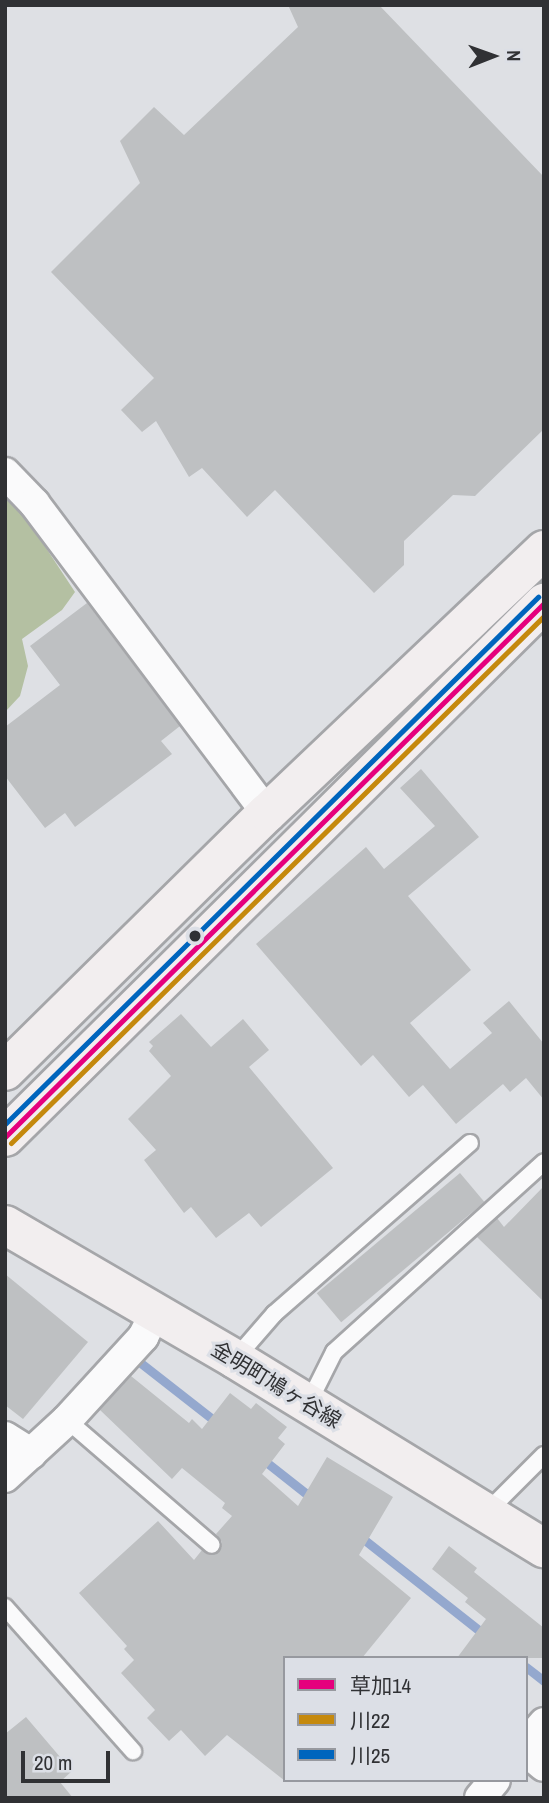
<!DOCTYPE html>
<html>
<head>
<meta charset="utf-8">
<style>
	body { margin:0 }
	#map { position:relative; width:549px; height:1803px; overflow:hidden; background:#dee0e4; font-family:"Archivo Narrow","Noto Sans JP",sans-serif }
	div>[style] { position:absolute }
	.forest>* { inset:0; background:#b4c0a2 }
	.stream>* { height:9px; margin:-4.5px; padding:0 4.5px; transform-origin:4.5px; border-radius:4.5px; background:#94a8ce }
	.building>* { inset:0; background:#bec0c2; transform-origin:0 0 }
	.roads { filter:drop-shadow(2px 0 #a5a6a9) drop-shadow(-2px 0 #a5a6a9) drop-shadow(0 2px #a5a6a9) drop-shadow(0 -2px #a5a6a9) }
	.lane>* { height:16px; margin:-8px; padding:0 8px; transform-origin:8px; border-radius:8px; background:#fafafb }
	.street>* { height:30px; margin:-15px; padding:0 15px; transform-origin:15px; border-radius:15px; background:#fafafb }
	.secondary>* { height:38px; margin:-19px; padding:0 19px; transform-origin:19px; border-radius:19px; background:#f2eeef }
	.bus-1>* { height:5px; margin:-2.5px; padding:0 2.5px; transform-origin:2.5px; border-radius:2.5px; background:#e5007d }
	.bus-2>* { height:5px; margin:-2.5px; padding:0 2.5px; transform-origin:2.5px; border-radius:2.5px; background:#c5890d }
	.bus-3>* { height:5px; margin:-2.5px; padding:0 2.5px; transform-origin:2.5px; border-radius:2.5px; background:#0065bd }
	.dots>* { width:19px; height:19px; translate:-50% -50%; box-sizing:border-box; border:4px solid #dcdfe6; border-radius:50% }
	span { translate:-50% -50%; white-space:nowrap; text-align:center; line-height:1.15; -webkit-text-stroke:6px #dcdfe6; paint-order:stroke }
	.street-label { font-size:21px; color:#303134 }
	.frame { position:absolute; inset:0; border:7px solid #303134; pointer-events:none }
	.legend { position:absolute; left:283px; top:1656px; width:245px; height:126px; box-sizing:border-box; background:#dcdfe6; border:2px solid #97999f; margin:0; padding:9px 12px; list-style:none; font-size:21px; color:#303134 }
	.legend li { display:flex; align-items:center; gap:14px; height:35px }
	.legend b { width:35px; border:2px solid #97999f }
	.north { position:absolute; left:458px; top:21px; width:70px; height:70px; -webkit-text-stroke:5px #dcdfe6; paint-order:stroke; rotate:89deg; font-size:19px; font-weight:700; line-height:28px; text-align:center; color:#303134 }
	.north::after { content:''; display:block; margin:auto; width:24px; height:32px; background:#303134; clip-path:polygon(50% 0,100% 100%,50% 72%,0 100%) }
	.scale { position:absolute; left:21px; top:1751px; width:89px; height:32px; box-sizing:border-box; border:4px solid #303134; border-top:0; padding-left:9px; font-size:21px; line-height:24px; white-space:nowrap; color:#303134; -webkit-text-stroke:5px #dcdfe6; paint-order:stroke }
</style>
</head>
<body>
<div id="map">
	<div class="forest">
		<div style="clip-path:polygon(5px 498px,23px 513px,75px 592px,62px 610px,22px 639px,28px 666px,20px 696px,5px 712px)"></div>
	</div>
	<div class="stream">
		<div style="left:142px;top:1364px;width:99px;rotate:38deg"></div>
		<div style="left:261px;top:1458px;width:66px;rotate:38.3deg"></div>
		<div style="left:357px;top:1534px;width:164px;rotate:38.3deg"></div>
		<div style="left:526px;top:1667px;width:23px;rotate:38deg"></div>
	</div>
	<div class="building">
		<div style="clip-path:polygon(288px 5px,379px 5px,544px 177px,544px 429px,475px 496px,453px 495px,404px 541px,404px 565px,374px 593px,275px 490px,247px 517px,202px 468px,189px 477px,156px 421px,142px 432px,121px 410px,154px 378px,51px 272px,140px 183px,120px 141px,154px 107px,184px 135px,298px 27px)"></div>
		<div style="clip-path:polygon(87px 603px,180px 726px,161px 741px,172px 754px,75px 827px,65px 813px,45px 828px,5px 776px,5px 727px,60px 685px,30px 646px)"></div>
		<div style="clip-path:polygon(421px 769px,479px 837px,408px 896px,471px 970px,410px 1023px,450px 1069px,492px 1033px,483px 1023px,509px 1001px,544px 1044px,544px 1100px,526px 1078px,510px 1092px,503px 1084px,456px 1124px,423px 1085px,409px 1097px,373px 1055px,361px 1066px,256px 944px,366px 847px,384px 869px,435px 826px,400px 788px)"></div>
		<div style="clip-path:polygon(181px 1014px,211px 1047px,243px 1019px,269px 1050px,249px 1067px,333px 1168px,261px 1227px,249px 1213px,216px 1238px,191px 1207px,184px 1213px,144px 1160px,156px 1150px,128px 1119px,171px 1076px,149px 1051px,153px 1046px,149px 1042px)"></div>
		<div style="left:460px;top:1173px;width:38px;height:187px;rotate:50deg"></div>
		<div style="clip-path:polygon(544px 1186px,544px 1302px,477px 1237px,497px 1218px,504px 1227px)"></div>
		<div style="clip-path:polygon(5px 1274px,88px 1342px,23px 1419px,5px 1405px)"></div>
		<div style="clip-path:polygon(131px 1376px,189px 1423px,192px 1419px,202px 1429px,230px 1393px,251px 1409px,256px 1403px,287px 1427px,278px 1438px,285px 1444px,262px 1474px,298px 1506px,327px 1457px,393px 1497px,359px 1555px,411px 1598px,362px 1658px,285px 1658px,285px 1781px,227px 1735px,205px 1756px,181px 1730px,169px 1741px,147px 1718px,155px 1710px,121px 1673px,134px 1660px,124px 1649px,127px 1646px,79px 1593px,158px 1521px,194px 1560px,202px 1550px,211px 1555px,219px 1552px,222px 1542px,216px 1534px,232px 1516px,222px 1508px,225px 1503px,182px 1468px,172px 1479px,100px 1410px)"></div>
		<div style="clip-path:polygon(449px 1546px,477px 1568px,474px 1572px,544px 1628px,544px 1658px,457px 1658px,486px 1619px,465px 1602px,468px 1598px,432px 1569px)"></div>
		<div style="clip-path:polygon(26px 1717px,72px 1771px,60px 1782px,73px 1798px,5px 1798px,5px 1734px)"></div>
	</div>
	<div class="roads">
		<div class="lane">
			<div style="left:235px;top:1359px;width:60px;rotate:-49.1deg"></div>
			<div style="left:274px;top:1314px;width:260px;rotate:-41.1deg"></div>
			<div style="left:308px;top:1404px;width:58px;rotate:-63.4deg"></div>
			<div style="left:334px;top:1352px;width:283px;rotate:-42.1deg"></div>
			<div style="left:67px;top:1420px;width:191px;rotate:40.8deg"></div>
			<div style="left:486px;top:1513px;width:82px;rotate:-45deg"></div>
			<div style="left:5px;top:1607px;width:193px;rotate:48.4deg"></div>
		</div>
		<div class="street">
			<div style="left:5px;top:473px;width:42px;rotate:46deg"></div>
			<div style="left:34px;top:503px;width:388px;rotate:53.1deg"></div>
			<div style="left:5px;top:1437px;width:31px;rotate:32deg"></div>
			<div style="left:5px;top:1477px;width:84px;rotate:-42.6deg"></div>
			<div style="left:67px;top:1420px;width:113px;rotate:-47.5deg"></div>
			<div style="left:143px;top:1337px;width:28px;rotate:-63deg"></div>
			<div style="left:526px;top:1744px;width:28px;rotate:-49deg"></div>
			<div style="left:526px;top:1751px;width:23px;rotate:40deg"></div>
			<div style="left:480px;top:1798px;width:23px;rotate:-50deg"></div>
		</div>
		<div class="secondary">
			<div style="left:5px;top:1071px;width:368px;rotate:-44.6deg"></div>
			<div style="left:267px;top:813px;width:382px;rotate:-43.5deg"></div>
			<div style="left:5px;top:1137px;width:759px;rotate:-44.73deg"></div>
			<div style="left:5px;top:1225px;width:266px;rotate:30.2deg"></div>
			<div style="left:235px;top:1359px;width:362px;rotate:31.5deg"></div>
		</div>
	</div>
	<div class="bus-1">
		<div style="left:5px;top:1137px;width:759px;rotate:-44.73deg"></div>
	</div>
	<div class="bus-2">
		<div style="left:11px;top:1143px;width:750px;rotate:-44.68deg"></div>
	</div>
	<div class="bus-3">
		<div style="left:5px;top:1124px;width:750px;rotate:-44.68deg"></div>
	</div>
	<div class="dots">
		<div style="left:195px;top:936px;background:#303134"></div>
	</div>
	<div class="street-label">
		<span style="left:276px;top:1385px;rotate:31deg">金明町鳩ヶ谷線</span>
	</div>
	<div class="frame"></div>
	<ul class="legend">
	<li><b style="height:9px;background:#e5007d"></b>草加14</li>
	<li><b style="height:9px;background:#c5890d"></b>川22</li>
	<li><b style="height:9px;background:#0065bd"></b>川25</li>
	</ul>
	<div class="north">N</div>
	<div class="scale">20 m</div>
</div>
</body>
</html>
